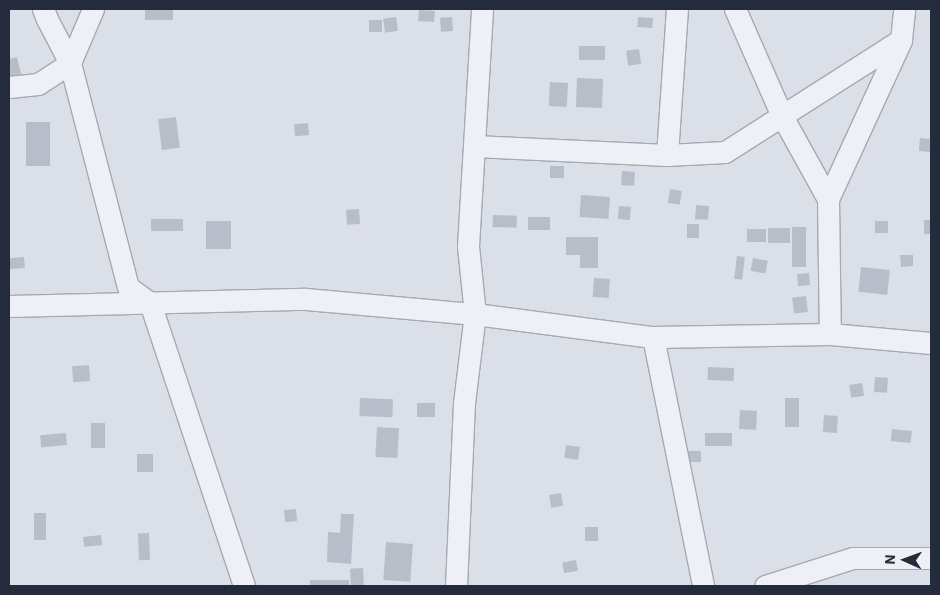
<!DOCTYPE html>
<html>
<head>
<meta charset="utf-8">
<style>
	body { margin:0 }
	#map { position:relative; width:940px; height:595px; overflow:hidden; background:#dbdfe7; font-family:"IBM Plex Sans",sans-serif }
	div>[style] { position:absolute }
	.building>* { inset:0; background:#b8bdca; transform-origin:0 0 }
	.roads { filter:drop-shadow(1px 0 #a4a9b4) drop-shadow(-1px 0 #a4a9b4) drop-shadow(0 1px #a4a9b4) drop-shadow(0 -1px #a4a9b4) }
	.minor>* { height:21px; margin:-10.5px; padding:0 10.5px; transform-origin:10.5px; border-radius:10.5px; background:#eef0f5 }
	span { translate:-50% -50%; white-space:nowrap; text-align:center; line-height:1.15; -webkit-text-stroke:4.5px #eaeef4; paint-order:stroke }
	.frame { position:absolute; inset:0; border:10px solid #242b3d; pointer-events:none }
	.north { position:absolute; left:880px; top:535px; width:50px; height:50px; -webkit-text-stroke:4px #eaeef4; paint-order:stroke; rotate:272deg; font-size:14px; font-weight:700; line-height:20px; text-align:center; color:#242b3d }
	.north::after { content:''; display:block; margin:auto; width:18px; height:22px; background:#242b3d; clip-path:polygon(50% 0,100% 100%,50% 72%,0 100%) }
</style>
</head>
<body>
<div id="map">
	<div class="building">
		<div style="left:145px;top:9px;width:28px;height:11px"></div>
		<div style="left:419px;top:10px;width:16px;height:11px;rotate:4deg"></div>
		<div style="left:396px;top:17px;width:14px;height:13px;rotate:82deg"></div>
		<div style="left:452px;top:17px;width:14px;height:12px;rotate:86deg"></div>
		<div style="left:638px;top:17px;width:15px;height:10px;rotate:4deg"></div>
		<div style="left:382px;top:20px;width:12px;height:13px;rotate:90deg"></div>
		<div style="left:579px;top:46px;width:26px;height:14px"></div>
		<div style="left:639px;top:49px;width:15px;height:13px;rotate:82deg"></div>
		<div style="clip-path:polygon(17px 57px,22px 78px,9px 82px,9px 59px)"></div>
		<div style="left:577px;top:78px;width:26px;height:29px;rotate:2deg"></div>
		<div style="left:550px;top:82px;width:18px;height:24px;rotate:3deg"></div>
		<div style="left:176px;top:117px;width:31px;height:18px;rotate:83deg"></div>
		<div style="left:26px;top:122px;width:24px;height:44px"></div>
		<div style="left:308px;top:123px;width:12px;height:14px;rotate:85deg"></div>
		<div style="left:920px;top:138px;width:11px;height:13px;rotate:5deg"></div>
		<div style="left:550px;top:166px;width:14px;height:12px"></div>
		<div style="left:622px;top:171px;width:13px;height:14px;rotate:4deg"></div>
		<div style="left:670px;top:189px;width:12px;height:14px;rotate:9deg"></div>
		<div style="left:581px;top:195px;width:29px;height:22px;rotate:4deg"></div>
		<div style="left:696px;top:205px;width:13px;height:14px;rotate:4deg"></div>
		<div style="left:619px;top:206px;width:12px;height:13px;rotate:5deg"></div>
		<div style="left:359px;top:209px;width:15px;height:13px;rotate:86deg"></div>
		<div style="left:493px;top:215px;width:24px;height:12px;rotate:2deg"></div>
		<div style="left:528px;top:217px;width:22px;height:13px"></div>
		<div style="left:183px;top:219px;width:12px;height:32px;rotate:90deg"></div>
		<div style="left:924px;top:220px;width:7px;height:14px"></div>
		<div style="left:206px;top:221px;width:25px;height:28px"></div>
		<div style="left:875px;top:221px;width:13px;height:12px"></div>
		<div style="left:687px;top:224px;width:12px;height:14px"></div>
		<div style="left:792px;top:227px;width:14px;height:40px"></div>
		<div style="left:768px;top:228px;width:22px;height:15px"></div>
		<div style="left:747px;top:229px;width:19px;height:13px"></div>
		<div style="clip-path:polygon(566px 237px,598px 237px,598px 268px,580px 268px,580px 255px,566px 255px)"></div>
		<div style="clip-path:polygon(900px 255px,913px 255px,913px 266px,901px 267px)"></div>
		<div style="left:737px;top:256px;width:8px;height:23px;rotate:7deg"></div>
		<div style="left:24px;top:257px;width:11px;height:15px;rotate:85deg"></div>
		<div style="left:753px;top:258px;width:15px;height:13px;rotate:11deg"></div>
		<div style="left:861px;top:267px;width:29px;height:25px;rotate:6deg"></div>
		<div style="left:809px;top:273px;width:12px;height:12px;rotate:85deg"></div>
		<div style="left:594px;top:278px;width:16px;height:19px;rotate:4deg"></div>
		<div style="left:806px;top:296px;width:16px;height:14px;rotate:83deg"></div>
		<div style="left:89px;top:365px;width:16px;height:17px;rotate:86deg"></div>
		<div style="left:708px;top:367px;width:26px;height:13px;rotate:2deg"></div>
		<div style="left:875px;top:377px;width:13px;height:15px;rotate:4deg"></div>
		<div style="left:862px;top:383px;width:13px;height:13px;rotate:81deg"></div>
		<div style="left:360px;top:398px;width:33px;height:18px;rotate:2deg"></div>
		<div style="left:785px;top:398px;width:14px;height:29px"></div>
		<div style="left:435px;top:403px;width:14px;height:18px;rotate:90deg"></div>
		<div style="left:740px;top:410px;width:17px;height:19px;rotate:3deg"></div>
		<div style="left:824px;top:415px;width:14px;height:17px;rotate:4deg"></div>
		<div style="left:91px;top:423px;width:14px;height:25px"></div>
		<div style="left:377px;top:427px;width:22px;height:30px;rotate:3deg"></div>
		<div style="left:892px;top:429px;width:20px;height:12px;rotate:6deg"></div>
		<div style="left:66px;top:433px;width:12px;height:26px;rotate:85deg"></div>
		<div style="left:705px;top:433px;width:27px;height:13px"></div>
		<div style="left:566px;top:445px;width:14px;height:13px;rotate:8deg"></div>
		<div style="left:683px;top:451px;width:18px;height:11px"></div>
		<div style="left:137px;top:454px;width:16px;height:18px"></div>
		<div style="left:561px;top:493px;width:13px;height:12px;rotate:81deg"></div>
		<div style="left:296px;top:509px;width:12px;height:12px;rotate:85deg"></div>
		<div style="left:34px;top:513px;width:12px;height:27px"></div>
		<div style="clip-path:polygon(341px 514px,354px 514px,351px 564px,327px 562px,328px 532px,340px 533px)"></div>
		<div style="left:585px;top:527px;width:13px;height:14px"></div>
		<div style="left:149px;top:533px;width:27px;height:11px;rotate:88deg"></div>
		<div style="left:101px;top:535px;width:10px;height:18px;rotate:84deg"></div>
		<div style="left:386px;top:542px;width:27px;height:38px;rotate:4deg"></div>
		<div style="left:576px;top:560px;width:11px;height:14px;rotate:80deg"></div>
		<div style="left:363px;top:568px;width:18px;height:13px;rotate:87deg"></div>
		<div style="left:310px;top:580px;width:39px;height:6px"></div>
	</div>
	<div class="roads">
		<div class="minor">
			<div style="left:43px;top:9px;width:11px;rotate:68deg"></div>
			<div style="left:47px;top:19px;width:50px;rotate:62.4deg"></div>
			<div style="left:70px;top:63px;width:231px;rotate:75.5deg"></div>
			<div style="left:128px;top:287px;width:27px;rotate:36deg"></div>
			<div style="left:150px;top:303px;width:298px;rotate:71.6deg"></div>
			<div style="left:735px;top:9px;width:117px;rotate:66.3deg"></div>
			<div style="left:782px;top:116px;width:95px;rotate:61deg"></div>
			<div style="left:828px;top:199px;width:135px;rotate:89.2deg"></div>
			<div style="left:9px;top:87px;width:29px;rotate:-6deg"></div>
			<div style="left:38px;top:84px;width:38px;rotate:-33deg"></div>
			<div style="left:70px;top:63px;width:59px;rotate:-66.9deg"></div>
			<div style="left:474px;top:146px;width:193px;rotate:2.7deg"></div>
			<div style="left:667px;top:155px;width:58px;rotate:-3deg"></div>
			<div style="left:725px;top:152px;width:209px;rotate:-32.5deg"></div>
			<div style="left:901px;top:40px;width:31px;rotate:-84deg"></div>
			<div style="left:667px;top:155px;width:146px;rotate:-86.1deg"></div>
			<div style="left:828px;top:199px;width:175px;rotate:-65.3deg"></div>
			<div style="left:9px;top:306px;width:297px;rotate:-1.4deg"></div>
			<div style="left:306px;top:299px;width:170px;rotate:5.1deg"></div>
			<div style="left:475px;top:314px;width:179px;rotate:7.4deg"></div>
			<div style="left:653px;top:337px;width:177px;rotate:-1deg"></div>
			<div style="left:830px;top:334px;width:101px;rotate:5.1deg"></div>
			<div style="left:653px;top:337px;width:254px;rotate:78.6deg"></div>
			<div style="left:456px;top:586px;width:183px;rotate:-87.5deg"></div>
			<div style="left:464px;top:403px;width:90px;rotate:-83deg"></div>
			<div style="left:475px;top:314px;width:68px;rotate:-95.9deg"></div>
			<div style="left:468px;top:246px;width:237px;rotate:-86.6deg"></div>
			<div style="left:765px;top:586px;width:92px;rotate:-17.7deg"></div>
			<div style="left:853px;top:558px;width:78px"></div>
		</div>
	</div>
	<div class="frame"></div>
	<div class="north">N</div>
</div>
</body>
</html>
